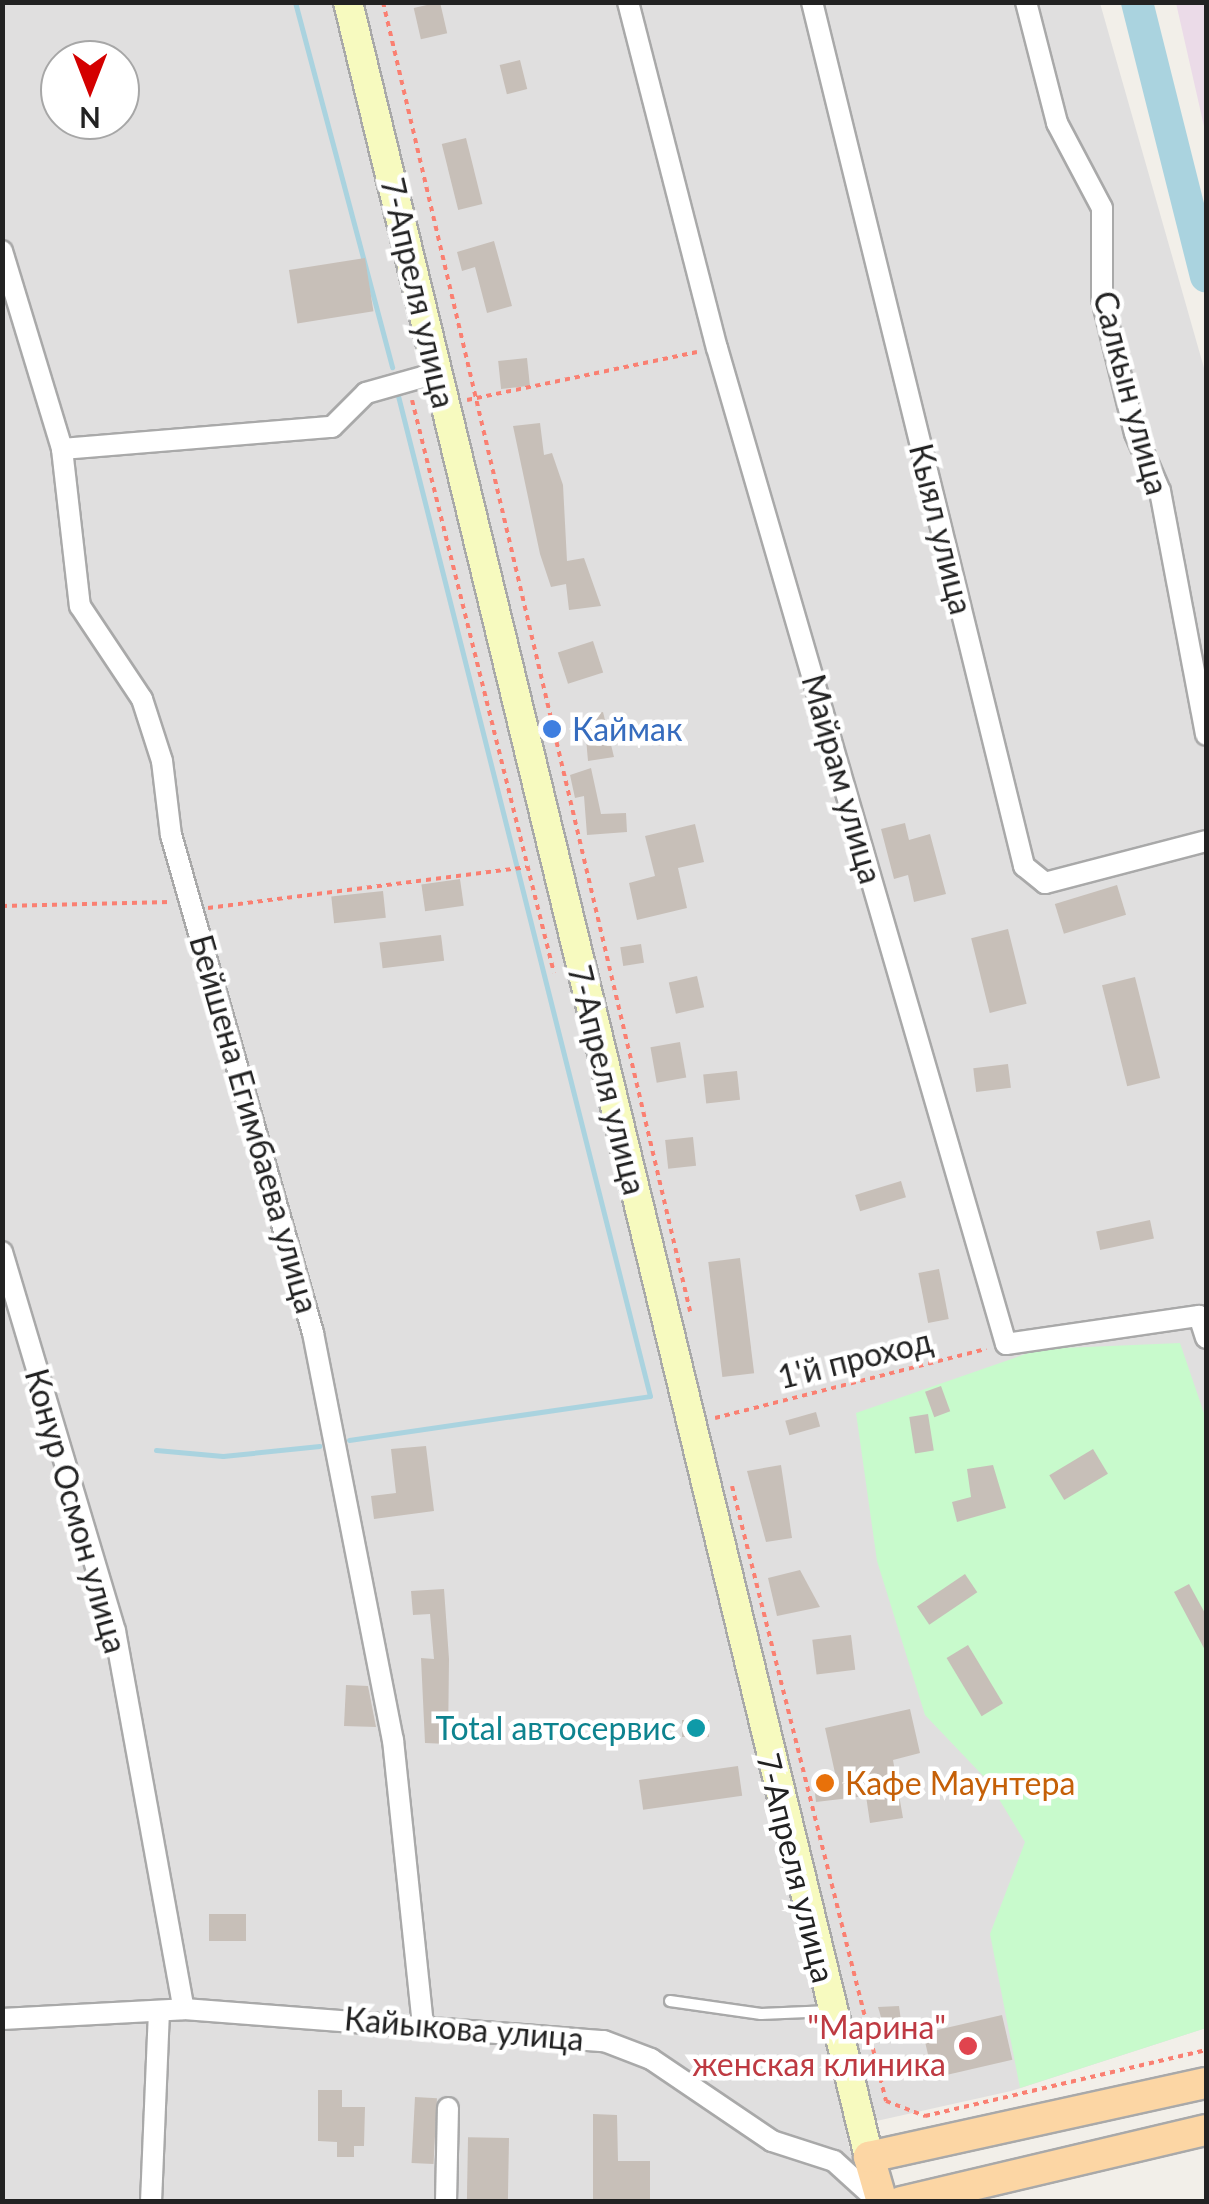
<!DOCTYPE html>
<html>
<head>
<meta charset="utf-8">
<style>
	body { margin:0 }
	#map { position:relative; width:1209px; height:2204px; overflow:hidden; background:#f2efe9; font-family:Lato,sans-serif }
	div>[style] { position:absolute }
	.residential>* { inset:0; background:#e0dfdf }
	.industrial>* { inset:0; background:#ebdbe8 }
	.park>* { inset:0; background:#c8facc }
	.stream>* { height:5px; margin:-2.5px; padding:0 2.5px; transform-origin:2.5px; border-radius:2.5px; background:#aad3df }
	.river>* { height:32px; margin:-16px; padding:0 16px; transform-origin:16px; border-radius:16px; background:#aad3df }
	.building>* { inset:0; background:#c7bfb8; transform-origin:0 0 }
	.path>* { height:4px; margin-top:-2px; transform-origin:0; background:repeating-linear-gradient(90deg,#fa8072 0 5px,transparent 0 10px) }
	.roads { filter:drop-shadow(2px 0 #a9a9a9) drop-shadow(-2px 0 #a9a9a9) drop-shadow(0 2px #a9a9a9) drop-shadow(0 -2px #a9a9a9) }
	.lane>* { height:10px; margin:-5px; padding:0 5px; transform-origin:5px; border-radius:5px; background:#fff }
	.street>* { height:20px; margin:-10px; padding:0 10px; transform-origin:10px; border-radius:10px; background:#fff }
	.secondary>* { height:28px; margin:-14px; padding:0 14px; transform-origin:14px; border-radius:14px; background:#f7fabf }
	.primary>* { height:30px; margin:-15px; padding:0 15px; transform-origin:15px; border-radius:15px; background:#fcd6a4 }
	.dots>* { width:28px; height:28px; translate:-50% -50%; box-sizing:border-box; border:5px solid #fff; border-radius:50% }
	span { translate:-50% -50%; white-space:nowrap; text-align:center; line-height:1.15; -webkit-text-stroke:9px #fff; paint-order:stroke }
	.street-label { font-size:32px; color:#222 }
	.shop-label { font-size:32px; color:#366cbe }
	.left { translate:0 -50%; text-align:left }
	.culture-label { font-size:32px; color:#0d838f }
	.right { translate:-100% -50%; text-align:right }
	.food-label { font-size:32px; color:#c56008 }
	.health-label { font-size:32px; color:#be3a42 }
	.frame { position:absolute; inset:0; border:5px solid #222; pointer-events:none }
	.north { position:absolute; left:40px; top:40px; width:100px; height:100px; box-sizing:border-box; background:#fff; border:2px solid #a7a7a7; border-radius:50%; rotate:180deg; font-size:28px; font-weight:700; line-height:40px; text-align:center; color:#222 }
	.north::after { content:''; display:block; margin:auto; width:35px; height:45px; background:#d40000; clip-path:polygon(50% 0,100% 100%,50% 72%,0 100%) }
</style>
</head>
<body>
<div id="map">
	<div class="residential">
		<div style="clip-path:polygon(evenodd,3px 3px,1100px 3px,1206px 375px,1206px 2028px,1011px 2091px,845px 2128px,862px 2201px,3px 2202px,3px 3px,60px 60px,120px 60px,120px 120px,60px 120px,60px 60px)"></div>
	</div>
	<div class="industrial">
		<div style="clip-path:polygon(1176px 3px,1206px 3px,1206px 135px)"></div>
	</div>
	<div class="park">
		<div style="clip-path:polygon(1180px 1343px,1206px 1419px,1206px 2028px,1020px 2088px,990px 1934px,1025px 1842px,988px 1781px,925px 1715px,877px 1561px,856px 1413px,1040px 1349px)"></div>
	</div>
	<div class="stream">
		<div style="left:295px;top:2px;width:378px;rotate:75.1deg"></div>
		<div style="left:349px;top:1440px;width:304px;rotate:-8.3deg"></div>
		<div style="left:650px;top:1396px;width:1035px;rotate:-104.14deg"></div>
		<div style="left:156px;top:1450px;width:67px;rotate:5.1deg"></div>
		<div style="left:223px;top:1456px;width:97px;rotate:-5.9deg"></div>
	</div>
	<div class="river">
		<div style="left:1137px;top:2px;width:283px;rotate:75.9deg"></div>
	</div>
	<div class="building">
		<div style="left:440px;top:2px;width:32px;height:27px;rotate:77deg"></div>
		<div style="left:520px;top:60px;width:30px;height:21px;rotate:76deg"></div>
		<div style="left:466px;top:138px;width:68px;height:25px;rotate:76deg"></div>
		<div style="clip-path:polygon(494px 241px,512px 306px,487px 313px,475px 267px,462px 271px,457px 252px)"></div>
		<div style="left:365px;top:258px;width:54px;height:77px;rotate:81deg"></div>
		<div style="left:527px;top:358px;width:28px;height:29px;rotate:84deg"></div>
		<div style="clip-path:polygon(540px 423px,544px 455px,552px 453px,563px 485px,567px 561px,584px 558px,601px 606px,569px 610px,566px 584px,551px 587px,540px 554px,513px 426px)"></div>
		<div style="left:593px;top:641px;width:33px;height:37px;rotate:72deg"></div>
		<div style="clip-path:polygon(603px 712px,614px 757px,588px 761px,584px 716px)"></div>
		<div style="clip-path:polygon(591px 768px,601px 814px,626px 813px,627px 832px,587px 835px,584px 796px,575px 798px,570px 775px)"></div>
		<div style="clip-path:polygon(905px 823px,909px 840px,930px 834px,946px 894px,914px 902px,908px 875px,894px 879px,881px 829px)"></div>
		<div style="clip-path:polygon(695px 824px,704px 862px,678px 868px,687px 908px,637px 920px,629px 883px,655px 876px,645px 836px)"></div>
		<div style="left:460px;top:879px;width:27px;height:39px;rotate:82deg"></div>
		<div style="left:1117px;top:885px;width:31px;height:65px;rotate:73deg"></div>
		<div style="left:383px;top:891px;width:27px;height:52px;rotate:84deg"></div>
		<div style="left:1008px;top:929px;width:77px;height:38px;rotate:76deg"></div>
		<div style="left:441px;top:935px;width:26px;height:62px;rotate:83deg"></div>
		<div style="left:641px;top:944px;width:19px;height:21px;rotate:81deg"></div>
		<div style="left:697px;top:976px;width:32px;height:29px;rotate:77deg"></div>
		<div style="left:1135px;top:977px;width:104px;height:34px;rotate:76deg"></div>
		<div style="left:680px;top:1042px;width:36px;height:30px;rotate:80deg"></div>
		<div style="left:1008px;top:1064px;width:24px;height:35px;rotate:83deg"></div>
		<div style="left:737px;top:1071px;width:29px;height:34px;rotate:84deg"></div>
		<div style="left:693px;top:1137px;width:29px;height:28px;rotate:84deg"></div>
		<div style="left:901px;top:1181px;width:17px;height:48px;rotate:73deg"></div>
		<div style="left:1150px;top:1220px;width:19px;height:55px;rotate:78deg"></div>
		<div style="left:740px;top:1258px;width:116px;height:32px;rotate:83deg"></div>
		<div style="left:939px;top:1269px;width:51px;height:21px;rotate:79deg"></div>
		<div style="left:941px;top:1386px;width:27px;height:17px;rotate:70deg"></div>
		<div style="left:816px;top:1412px;width:15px;height:32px;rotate:74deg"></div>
		<div style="left:928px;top:1414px;width:37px;height:19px;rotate:81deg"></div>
		<div style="clip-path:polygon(426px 1446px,434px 1511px,374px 1519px,371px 1496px,396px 1493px,391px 1449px)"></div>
		<div style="left:1093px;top:1449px;width:29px;height:51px;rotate:59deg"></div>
		<div style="clip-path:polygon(781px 1465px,792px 1538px,766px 1542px,747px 1471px)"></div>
		<div style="clip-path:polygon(993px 1465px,1006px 1508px,957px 1522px,952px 1502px,971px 1497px,967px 1469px)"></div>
		<div style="clip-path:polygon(800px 1570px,820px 1607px,777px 1616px,768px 1578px)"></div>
		<div style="left:965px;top:1574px;width:22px;height:58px;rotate:56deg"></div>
		<div style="clip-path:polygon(1189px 1584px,1206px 1615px,1206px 1652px,1174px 1592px)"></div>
		<div style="clip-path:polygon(444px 1589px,449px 1659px,448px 1744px,425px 1743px,421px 1658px,434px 1659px,430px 1614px,413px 1615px,411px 1591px)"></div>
		<div style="left:851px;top:1635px;width:35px;height:39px;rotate:83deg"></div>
		<div style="left:968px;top:1645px;width:68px;height:25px;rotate:59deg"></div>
		<div style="clip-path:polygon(346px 1685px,368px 1686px,376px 1727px,344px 1726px)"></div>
		<div style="clip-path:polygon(910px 1709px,920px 1753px,893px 1760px,903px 1818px,870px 1823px,866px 1796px,816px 1802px,814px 1785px,837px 1782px,825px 1728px)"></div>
		<div style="left:682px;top:1720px;width:27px;height:17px"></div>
		<div style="left:738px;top:1766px;width:30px;height:100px;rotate:82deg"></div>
		<div style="left:209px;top:1914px;width:37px;height:27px"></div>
		<div style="clip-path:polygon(899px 2006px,901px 2021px,883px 2024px,878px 2007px)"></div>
		<div style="left:1002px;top:2015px;width:46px;height:81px;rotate:77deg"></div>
		<div style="clip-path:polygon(318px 2090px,342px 2090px,342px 2107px,365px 2107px,364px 2146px,354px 2146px,354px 2157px,337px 2157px,337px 2142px,318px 2141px)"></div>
		<div style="left:415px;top:2097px;width:22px;height:66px;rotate:3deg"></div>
		<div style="clip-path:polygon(593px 2114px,617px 2115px,618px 2161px,650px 2161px,650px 2202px,593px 2202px)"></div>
		<div style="left:509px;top:2138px;width:64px;height:41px;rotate:91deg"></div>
	</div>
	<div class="path">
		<div style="left:383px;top:2px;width:1345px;rotate:76.8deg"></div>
		<div style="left:412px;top:400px;width:590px;rotate:76.08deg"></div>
		<div style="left:467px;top:400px;width:235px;rotate:-11.8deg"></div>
		<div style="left:2px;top:906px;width:168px;rotate:-1.4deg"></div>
		<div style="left:208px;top:908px;width:321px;rotate:-7.3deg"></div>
		<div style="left:715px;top:1418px;width:280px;rotate:-14.3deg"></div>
		<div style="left:732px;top:1486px;width:634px;rotate:75.94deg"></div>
		<div style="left:886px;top:2101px;width:42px;rotate:21deg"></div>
		<div style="left:925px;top:2116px;width:289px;rotate:-13.2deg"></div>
	</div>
	<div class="roads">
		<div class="lane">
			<div style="left:670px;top:2001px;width:92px;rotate:8.1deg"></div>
			<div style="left:761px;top:2014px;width:69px;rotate:-2.5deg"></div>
		</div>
		<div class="street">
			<div style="left:628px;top:2px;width:357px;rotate:75.6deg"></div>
			<div style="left:717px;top:348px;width:1037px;rotate:73.82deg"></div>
			<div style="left:1006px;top:1344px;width:195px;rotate:-8.3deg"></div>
			<div style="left:1199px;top:1316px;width:23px;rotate:72deg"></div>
			<div style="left:812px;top:2px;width:890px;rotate:76.21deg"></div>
			<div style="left:1024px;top:866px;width:27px;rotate:39deg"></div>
			<div style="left:1045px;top:883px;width:166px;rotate:-14.6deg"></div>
			<div style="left:1026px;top:2px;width:125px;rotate:75.6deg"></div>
			<div style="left:1057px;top:123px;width:96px;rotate:62.1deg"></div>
			<div style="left:1102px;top:208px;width:91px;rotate:90deg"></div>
			<div style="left:1102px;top:299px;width:138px;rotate:76.2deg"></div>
			<div style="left:1135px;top:433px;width:63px;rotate:66.7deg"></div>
			<div style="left:1160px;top:491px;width:248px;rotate:79.3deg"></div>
			<div style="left:2px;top:251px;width:207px;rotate:73.1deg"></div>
			<div style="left:62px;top:449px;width:158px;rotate:83.5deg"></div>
			<div style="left:80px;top:606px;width:112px;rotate:56.3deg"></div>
			<div style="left:142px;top:699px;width:65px;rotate:72.1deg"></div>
			<div style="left:162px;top:761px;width:75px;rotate:83.1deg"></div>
			<div style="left:171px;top:835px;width:518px;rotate:74.08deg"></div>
			<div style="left:313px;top:1333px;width:415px;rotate:78.9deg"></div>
			<div style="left:393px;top:1740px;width:286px;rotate:84deg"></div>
			<div style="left:62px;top:449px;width:271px;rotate:-4.7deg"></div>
			<div style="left:332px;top:427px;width:48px;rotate:-45deg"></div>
			<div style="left:366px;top:393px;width:74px;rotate:-15.7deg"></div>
			<div style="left:2px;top:1252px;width:395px;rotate:73.4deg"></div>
			<div style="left:115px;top:1631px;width:384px;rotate:79.7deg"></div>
			<div style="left:2px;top:2019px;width:182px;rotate:-3.1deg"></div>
			<div style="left:184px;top:2009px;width:421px;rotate:4.4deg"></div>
			<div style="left:604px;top:2041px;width:50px;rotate:21deg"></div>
			<div style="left:651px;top:2059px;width:146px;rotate:34.1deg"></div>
			<div style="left:772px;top:2141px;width:65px;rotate:17.9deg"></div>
			<div style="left:834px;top:2161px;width:61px;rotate:42.3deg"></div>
			<div style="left:151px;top:2202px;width:190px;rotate:-87.6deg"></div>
			<div style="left:446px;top:2202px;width:94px;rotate:-88.8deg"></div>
		</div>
		<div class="secondary">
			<div style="left:348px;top:2px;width:2217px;rotate:76.41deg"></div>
		</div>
		<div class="primary">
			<div style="left:882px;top:2202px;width:47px;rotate:-106.1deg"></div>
			<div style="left:869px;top:2157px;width:345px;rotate:-12.4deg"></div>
			<div style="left:901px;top:2202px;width:313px;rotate:-13.3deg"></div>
		</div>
	</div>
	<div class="dots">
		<div style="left:552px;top:729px;background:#3f7fe0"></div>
		<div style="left:696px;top:1728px;background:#0f9aa8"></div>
		<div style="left:825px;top:1783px;background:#e8710a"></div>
		<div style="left:968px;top:2046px;background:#e0444e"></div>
	</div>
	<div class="street-label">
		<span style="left:418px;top:293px;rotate:77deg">7-Апреля улица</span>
		<span style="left:1131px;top:393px;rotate:75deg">Салкын улица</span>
		<span style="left:941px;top:529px;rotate:76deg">Кыял улица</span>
		<span style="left:842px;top:779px;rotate:74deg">Майрам улица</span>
		<span style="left:607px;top:1080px;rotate:76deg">7-Апреля улица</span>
		<span style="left:254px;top:1124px;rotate:74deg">Бейшена Егимбаева улица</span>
		<span style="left:855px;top:1359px;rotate:-14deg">1'й проход</span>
		<span style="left:76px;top:1511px;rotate:74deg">Конур Осмон улица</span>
		<span style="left:796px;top:1868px;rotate:76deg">7-Апреля улица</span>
		<span style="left:464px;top:2029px;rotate:5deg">Кайыкова улица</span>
	</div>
	<div class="shop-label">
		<span class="left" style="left:572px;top:729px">Каймак</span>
	</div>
	<div class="culture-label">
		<span class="right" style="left:676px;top:1728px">Total автосервис</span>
	</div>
	<div class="food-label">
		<span class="left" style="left:845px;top:1783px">Кафе Маунтера</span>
	</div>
	<div class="health-label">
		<span class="right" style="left:946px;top:2046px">"Марина"<br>женская клиника</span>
	</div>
	<div class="frame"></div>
	<div class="north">N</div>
</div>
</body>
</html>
